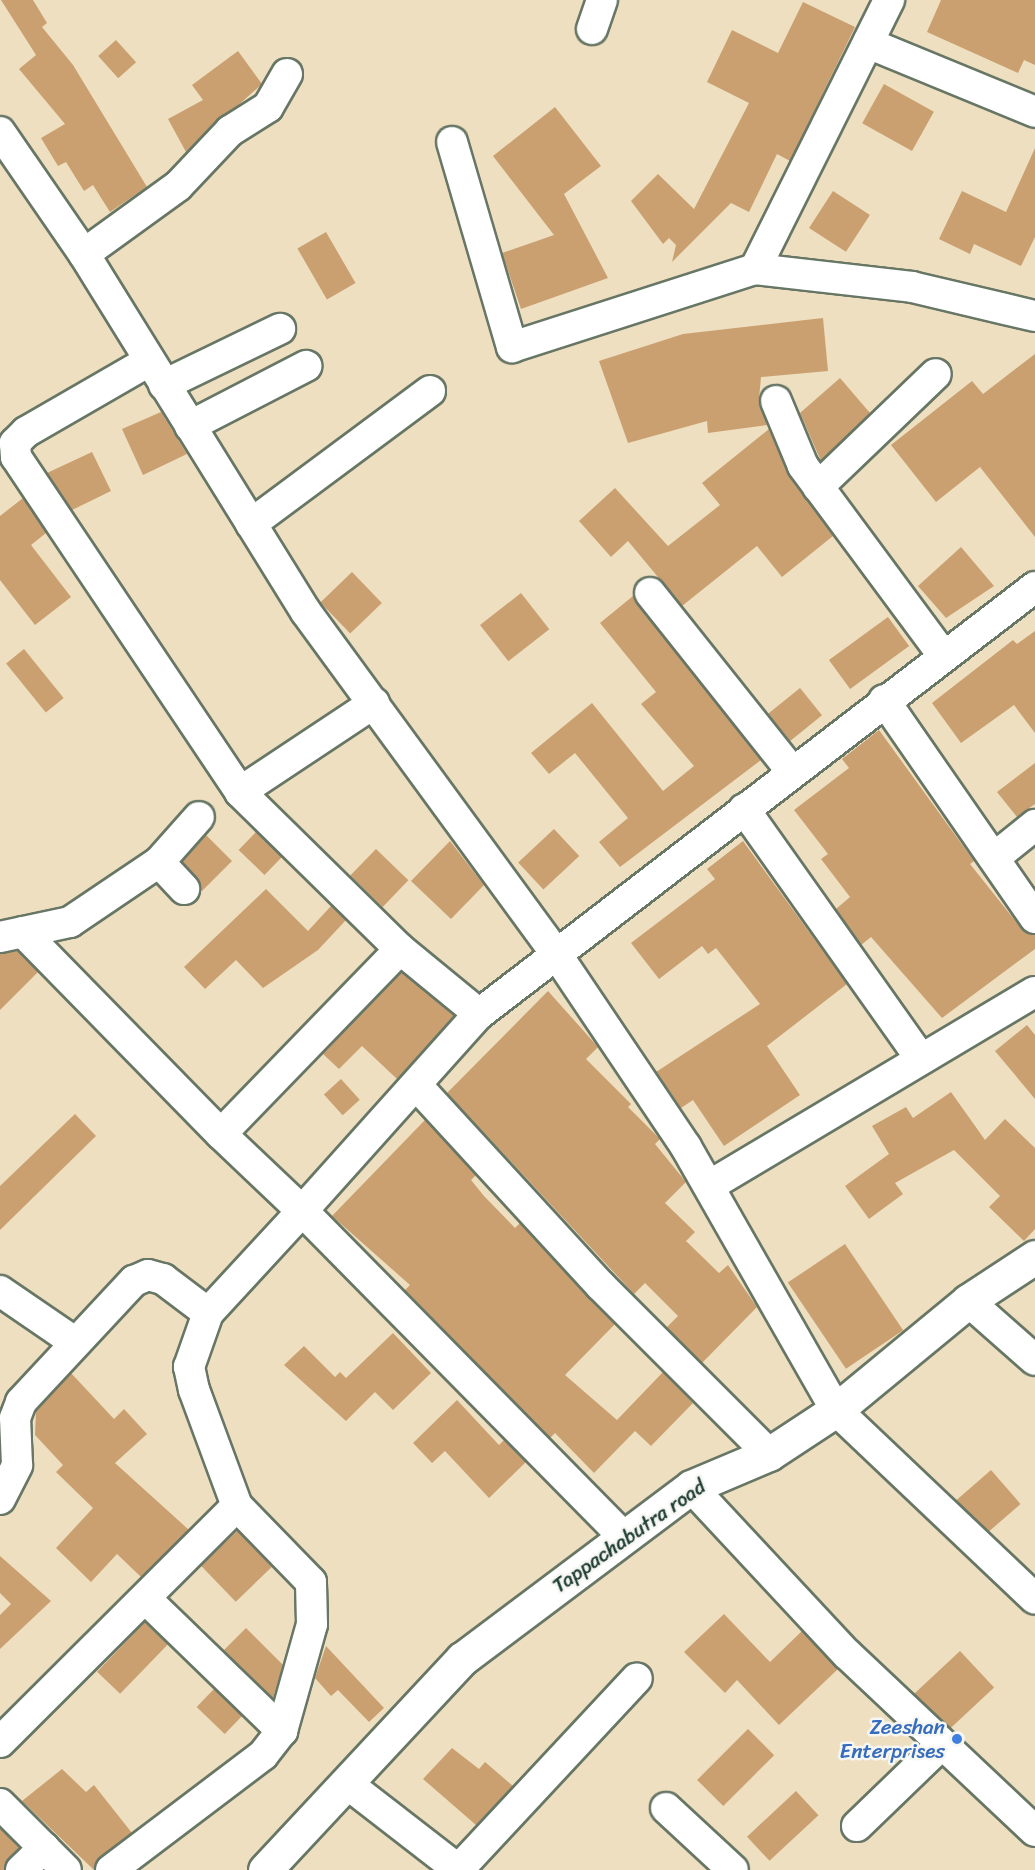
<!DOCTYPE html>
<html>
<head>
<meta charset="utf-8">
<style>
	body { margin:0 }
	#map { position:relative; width:1035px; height:1870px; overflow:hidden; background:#eedfc0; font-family:Sriracha,sans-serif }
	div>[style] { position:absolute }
	.building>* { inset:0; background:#caa071; transform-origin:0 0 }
	.roads { filter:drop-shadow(2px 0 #677665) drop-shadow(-2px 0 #677665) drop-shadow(0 2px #677665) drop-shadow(0 -2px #677665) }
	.minor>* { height:30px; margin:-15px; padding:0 15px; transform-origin:15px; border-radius:15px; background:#fff }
	.major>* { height:33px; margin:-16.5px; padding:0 16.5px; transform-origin:16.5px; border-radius:16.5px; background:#fff }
	.dots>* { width:16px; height:16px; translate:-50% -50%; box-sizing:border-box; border:3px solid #f6f6f2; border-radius:50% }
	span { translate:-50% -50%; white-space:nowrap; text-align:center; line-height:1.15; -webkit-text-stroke:5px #f6f6f2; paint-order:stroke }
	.street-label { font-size:21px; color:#1f3d34 }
	.shop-label { font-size:21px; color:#366cbe }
	.right { translate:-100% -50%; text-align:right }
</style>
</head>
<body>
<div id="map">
	<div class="building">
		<div style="clip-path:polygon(1px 0,33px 0,47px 23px,42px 27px,73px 65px,147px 187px,110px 212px,93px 185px,84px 191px,66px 162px,58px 166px,41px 138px,65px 124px,19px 69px,36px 55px)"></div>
		<div style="clip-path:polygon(941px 0,1035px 0,1035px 65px,1024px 60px,1018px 73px,927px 32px)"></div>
		<div style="clip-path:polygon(803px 2px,855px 27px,790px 161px,777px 154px,749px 212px,731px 203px,672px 262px,676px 245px,669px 238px,663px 244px,631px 201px,658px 174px,694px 209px,749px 103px,707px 82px,732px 30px,778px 53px)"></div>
		<div style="left:116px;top:40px;width:30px;height:24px;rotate:48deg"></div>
		<div style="clip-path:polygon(238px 51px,262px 84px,186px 152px,168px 119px,203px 100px,192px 85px)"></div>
		<div style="left:884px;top:84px;width:57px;height:45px;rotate:29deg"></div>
		<div style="clip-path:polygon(555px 107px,601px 166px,564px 194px,608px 278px,521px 309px,502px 253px,554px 235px,493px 156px)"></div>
		<div style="clip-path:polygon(1035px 148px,1035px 237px,1021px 266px,974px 244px,970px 254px,939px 239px,962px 191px,1006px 212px)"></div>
		<div style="left:833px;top:191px;width:44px;height:44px;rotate:33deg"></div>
		<div style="left:326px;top:232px;width:59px;height:33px;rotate:60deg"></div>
		<div style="clip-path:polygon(823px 318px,828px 371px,761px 377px,759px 399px,767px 425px,708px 433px,707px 421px,628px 443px,599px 361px,683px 334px)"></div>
		<div style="clip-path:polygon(1035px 354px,1035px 537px,980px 467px,936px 502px,891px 445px,972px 381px,983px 394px)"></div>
		<div style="clip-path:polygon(840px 378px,870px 413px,821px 461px,800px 413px)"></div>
		<div style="clip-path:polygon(161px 412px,187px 454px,143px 475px,122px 429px)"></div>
		<div style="clip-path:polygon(769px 429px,789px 476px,833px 536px,782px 577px,757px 546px,682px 606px,628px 541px,611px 557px,579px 521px,615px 488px,668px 546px,720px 505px,702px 483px)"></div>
		<div style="clip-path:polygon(92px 452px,111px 491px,72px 510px,47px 473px)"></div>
		<div style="clip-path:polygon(23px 498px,46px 533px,31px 545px,71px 597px,35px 625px,0 580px,0 516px)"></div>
		<div style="clip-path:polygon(961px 547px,994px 586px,946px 618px,918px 586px)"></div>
		<div style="left:352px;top:572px;width:43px;height:44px;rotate:46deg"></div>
		<div style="left:521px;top:593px;width:46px;height:52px;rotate:52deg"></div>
		<div style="clip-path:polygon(633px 596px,761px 760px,620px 867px,599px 842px,628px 818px,575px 753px,549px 774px,531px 753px,592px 703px,663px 791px,694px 766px,641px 704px,656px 692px,600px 623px)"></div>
		<div style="left:888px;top:617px;width:36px;height:73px;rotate:54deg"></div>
		<div style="clip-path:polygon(1035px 631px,1035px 733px,1014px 705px,961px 743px,932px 703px,1013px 640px,1017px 644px)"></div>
		<div style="left:24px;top:649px;width:63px;height:23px;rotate:51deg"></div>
		<div style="left:800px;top:688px;width:35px;height:41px;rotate:51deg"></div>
		<div style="clip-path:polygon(879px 730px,974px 861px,970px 864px,1021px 928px,1035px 935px,1035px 949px,942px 1018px,871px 937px,861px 945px,836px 909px,850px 897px,821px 859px,828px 854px,794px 810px,849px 768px,842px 759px)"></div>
		<div style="clip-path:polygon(1035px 763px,1035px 804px,1017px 817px,997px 792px)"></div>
		<div style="left:554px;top:829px;width:37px;height:49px;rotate:47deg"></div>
		<div style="left:256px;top:832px;width:36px;height:25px;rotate:44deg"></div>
		<div style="clip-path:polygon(206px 835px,232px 861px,202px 891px,182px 862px)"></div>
		<div style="clip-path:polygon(450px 841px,484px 885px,451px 919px,411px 881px)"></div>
		<div style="clip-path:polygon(743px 841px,847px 984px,767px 1046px,800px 1095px,724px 1146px,693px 1100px,681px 1108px,656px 1072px,760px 1004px,716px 948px,708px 954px,702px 946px,659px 979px,631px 943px,715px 879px,707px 869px)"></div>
		<div style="left:376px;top:849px;width:45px;height:37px;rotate:44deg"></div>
		<div style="clip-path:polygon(266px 889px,308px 931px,331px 906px,346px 920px,318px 950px,263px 988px,236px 960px,205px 989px,184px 967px)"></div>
		<div style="clip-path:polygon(17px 951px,38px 972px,0 1010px,0 954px)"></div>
		<div style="clip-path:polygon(401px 972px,454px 1016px,397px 1079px,362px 1046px,339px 1069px,323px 1054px)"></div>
		<div style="clip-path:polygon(548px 991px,598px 1047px,586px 1059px,631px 1104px,628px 1107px,660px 1139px,655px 1144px,686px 1182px,665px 1203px,695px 1232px,686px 1241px,719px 1273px,728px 1265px,757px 1307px,702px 1363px,667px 1327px,678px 1316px,645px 1283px,634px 1294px,447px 1093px)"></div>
		<div style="clip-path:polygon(1027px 1025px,1035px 1035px,1035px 1099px,995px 1051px)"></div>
		<div style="left:341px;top:1079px;width:28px;height:23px;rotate:48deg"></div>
		<div style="clip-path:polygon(951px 1092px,985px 1140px,1005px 1119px,1035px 1148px,1035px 1229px,1024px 1241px,989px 1207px,1000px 1196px,954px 1150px,895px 1183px,903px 1194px,869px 1219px,845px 1186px,889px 1154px,872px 1126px,906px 1107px,913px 1118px)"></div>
		<div style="clip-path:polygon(75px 1114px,96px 1136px,0 1230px,0 1186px)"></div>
		<div style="clip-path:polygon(425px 1120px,476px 1175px,471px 1180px,484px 1196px,515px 1228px,520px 1223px,615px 1324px,565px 1375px,617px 1420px,663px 1372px,693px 1403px,651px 1446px,635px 1431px,594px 1473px,555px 1433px,550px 1438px,405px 1290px,410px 1285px,332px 1216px)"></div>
		<div style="left:845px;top:1244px;width:104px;height:69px;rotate:56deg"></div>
		<div style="clip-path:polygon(393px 1333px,431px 1373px,393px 1410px,375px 1392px,346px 1421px,284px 1365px,304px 1346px,335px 1377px,340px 1372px,346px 1378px)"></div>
		<div style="clip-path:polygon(71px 1373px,114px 1419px,124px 1409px,147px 1434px,115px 1463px,189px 1530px,141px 1577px,117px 1554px,91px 1582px,56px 1548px,93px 1508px,56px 1472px,63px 1465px,35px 1435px,36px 1411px)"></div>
		<div style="clip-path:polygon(457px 1400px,499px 1445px,504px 1440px,526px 1462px,489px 1498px,445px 1451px,432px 1463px,413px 1443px)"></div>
		<div style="left:991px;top:1470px;width:45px;height:46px;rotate:49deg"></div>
		<div style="left:237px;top:1531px;width:50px;height:50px;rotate:46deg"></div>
		<div style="clip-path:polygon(0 1556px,51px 1601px,0 1649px,0 1615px,11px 1604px,0 1593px)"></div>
		<div style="clip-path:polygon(724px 1614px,770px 1662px,802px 1631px,838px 1669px,779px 1725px,737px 1680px,725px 1693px,684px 1652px)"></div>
		<div style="left:145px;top:1622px;width:32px;height:69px;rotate:44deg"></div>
		<div style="clip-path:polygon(246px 1628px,283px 1665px,273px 1698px,224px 1650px)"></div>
		<div style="clip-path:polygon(326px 1646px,384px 1708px,369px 1722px,338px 1690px,331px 1696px,315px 1678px)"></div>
		<div style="left:960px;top:1651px;width:50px;height:63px;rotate:47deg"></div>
		<div style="left:214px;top:1689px;width:39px;height:25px;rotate:44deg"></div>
		<div style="left:748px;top:1729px;width:37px;height:72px;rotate:45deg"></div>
		<div style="clip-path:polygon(452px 1748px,479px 1769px,485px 1762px,513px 1786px,476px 1825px,423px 1779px)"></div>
		<div style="clip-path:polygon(62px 1769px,86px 1792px,94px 1785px,132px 1833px,100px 1857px,94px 1870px,22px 1801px)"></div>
		<div style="left:796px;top:1791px;width:33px;height:67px;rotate:47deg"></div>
		<div style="clip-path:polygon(0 1828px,19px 1848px,4px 1870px,0 1870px)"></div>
	</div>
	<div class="roads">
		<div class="minor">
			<div style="left:592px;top:29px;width:31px;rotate:-71deg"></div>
			<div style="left:868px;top:43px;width:181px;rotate:22.4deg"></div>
			<div style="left:0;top:132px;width:148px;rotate:55.5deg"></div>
			<div style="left:84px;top:254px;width:421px;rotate:58.2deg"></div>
			<div style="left:306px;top:612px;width:425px;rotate:53.8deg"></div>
			<div style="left:557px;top:955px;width:231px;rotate:56.1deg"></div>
			<div style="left:686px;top:1147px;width:303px;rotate:60.3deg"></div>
			<div style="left:836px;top:1410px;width:274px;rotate:43.5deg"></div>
			<div style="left:452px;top:142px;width:214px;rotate:73.7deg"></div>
			<div style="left:512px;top:347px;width:255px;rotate:-17.8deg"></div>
			<div style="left:755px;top:269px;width:158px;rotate:6.5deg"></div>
			<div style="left:912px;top:287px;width:126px;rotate:13.3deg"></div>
			<div style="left:84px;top:254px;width:116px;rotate:-35.9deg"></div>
			<div style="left:178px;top:186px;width:76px;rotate:-46.6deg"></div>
			<div style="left:230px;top:131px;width:45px;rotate:-32.3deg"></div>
			<div style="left:268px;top:107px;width:38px;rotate:-60deg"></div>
			<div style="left:755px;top:269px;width:301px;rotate:-63.5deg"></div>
			<div style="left:149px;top:361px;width:142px;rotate:150deg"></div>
			<div style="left:26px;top:432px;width:16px;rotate:135deg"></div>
			<div style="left:15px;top:443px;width:14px;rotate:86deg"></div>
			<div style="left:16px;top:457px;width:403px;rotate:56.2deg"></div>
			<div style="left:240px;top:792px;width:224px;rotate:44.5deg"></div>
			<div style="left:400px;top:949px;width:102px;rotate:39.4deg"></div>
			<div style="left:164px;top:385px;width:129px;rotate:-25.8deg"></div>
			<div style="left:776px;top:401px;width:70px;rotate:67.4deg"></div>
			<div style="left:803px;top:466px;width:235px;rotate:53.5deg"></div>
			<div style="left:190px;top:426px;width:131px;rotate:-27.3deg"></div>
			<div style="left:818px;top:487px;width:163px;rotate:-43.8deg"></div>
			<div style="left:251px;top:524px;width:223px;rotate:-36.6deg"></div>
			<div style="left:650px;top:593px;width:226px;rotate:51.5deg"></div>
			<div style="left:884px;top:700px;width:265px;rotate:55.3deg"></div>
			<div style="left:240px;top:792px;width:161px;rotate:-33.6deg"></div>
			<div style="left:744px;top:809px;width:305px;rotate:54.7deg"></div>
			<div style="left:994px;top:858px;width:53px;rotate:-38.8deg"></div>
			<div style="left:159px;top:862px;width:60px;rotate:-48.4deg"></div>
			<div style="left:23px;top:932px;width:283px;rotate:45.6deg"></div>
			<div style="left:0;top:937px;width:72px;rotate:-12.1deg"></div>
			<div style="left:70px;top:922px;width:107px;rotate:-34deg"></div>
			<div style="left:159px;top:862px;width:37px;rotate:47deg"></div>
			<div style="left:418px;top:1087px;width:270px;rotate:47.4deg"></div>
			<div style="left:601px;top:1286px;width:238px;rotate:45deg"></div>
			<div style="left:709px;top:1186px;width:379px;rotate:-30.8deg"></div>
			<div style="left:0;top:1291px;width:88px;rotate:34.4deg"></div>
			<div style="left:968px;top:1301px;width:89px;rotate:41.4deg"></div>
			<div style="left:691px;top:1487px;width:229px;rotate:47deg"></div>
			<div style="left:847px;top:1654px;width:258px;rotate:43.3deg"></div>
			<div style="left:0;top:1499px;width:38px;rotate:-63deg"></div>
			<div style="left:17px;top:1465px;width:47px;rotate:-92.4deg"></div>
			<div style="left:15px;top:1418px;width:17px;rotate:-69deg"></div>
			<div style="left:21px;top:1402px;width:166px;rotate:-47deg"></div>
			<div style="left:134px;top:1281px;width:15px;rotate:-23deg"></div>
			<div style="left:148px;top:1275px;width:16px;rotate:15deg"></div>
			<div style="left:163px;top:1279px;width:56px;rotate:37.1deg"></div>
			<div style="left:208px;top:1313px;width:139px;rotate:-47.3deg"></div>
			<div style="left:302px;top:1211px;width:112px;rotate:-136.5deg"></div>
			<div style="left:221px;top:1134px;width:257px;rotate:-45.9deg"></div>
			<div style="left:622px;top:1535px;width:455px;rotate:-134.6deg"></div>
			<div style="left:302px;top:1211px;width:265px;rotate:-48.1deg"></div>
			<div style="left:479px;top:1014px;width:701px;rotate:-37.52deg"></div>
			<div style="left:148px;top:1601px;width:187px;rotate:44.1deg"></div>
			<div style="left:0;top:1742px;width:334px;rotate:-44.9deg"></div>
			<div style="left:349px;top:1785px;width:135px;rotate:37.8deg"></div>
			<div style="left:0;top:1804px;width:93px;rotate:45deg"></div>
			<div style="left:666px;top:1808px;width:91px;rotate:42.8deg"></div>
			<div style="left:857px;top:1826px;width:117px;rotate:-44deg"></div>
			<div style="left:21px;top:1870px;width:32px;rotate:-44deg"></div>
			<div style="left:111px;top:1870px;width:191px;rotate:-37.1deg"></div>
			<div style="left:263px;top:1755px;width:31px;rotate:-52deg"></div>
			<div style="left:282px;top:1731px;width:111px;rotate:-74.3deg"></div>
			<div style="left:312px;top:1624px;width:42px;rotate:-91.4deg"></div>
			<div style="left:311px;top:1582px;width:106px;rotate:-134.2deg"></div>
			<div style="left:237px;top:1506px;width:124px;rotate:-110.3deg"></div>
			<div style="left:194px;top:1390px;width:24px;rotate:-102deg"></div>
			<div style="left:189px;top:1367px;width:57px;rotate:-70.6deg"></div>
			<div style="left:458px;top:1870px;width:262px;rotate:-47deg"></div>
		</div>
		<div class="major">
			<div style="left:265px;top:1870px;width:289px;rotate:-47deg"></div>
			<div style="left:462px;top:1659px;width:286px;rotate:-36.9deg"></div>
			<div style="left:691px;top:1487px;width:85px;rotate:-22.9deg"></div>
			<div style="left:769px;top:1454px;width:80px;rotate:-33.3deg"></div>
			<div style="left:836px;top:1410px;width:171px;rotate:-39.5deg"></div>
			<div style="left:968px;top:1301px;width:80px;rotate:-33.3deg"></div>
		</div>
	</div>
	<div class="dots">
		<div style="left:957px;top:1739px;background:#3f7fe0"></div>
	</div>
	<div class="street-label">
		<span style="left:629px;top:1536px;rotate:-35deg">Tappachabutra road</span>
	</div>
	<div class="shop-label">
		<span class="right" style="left:945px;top:1739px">Zeeshan<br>Enterprises</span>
	</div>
</div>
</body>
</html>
